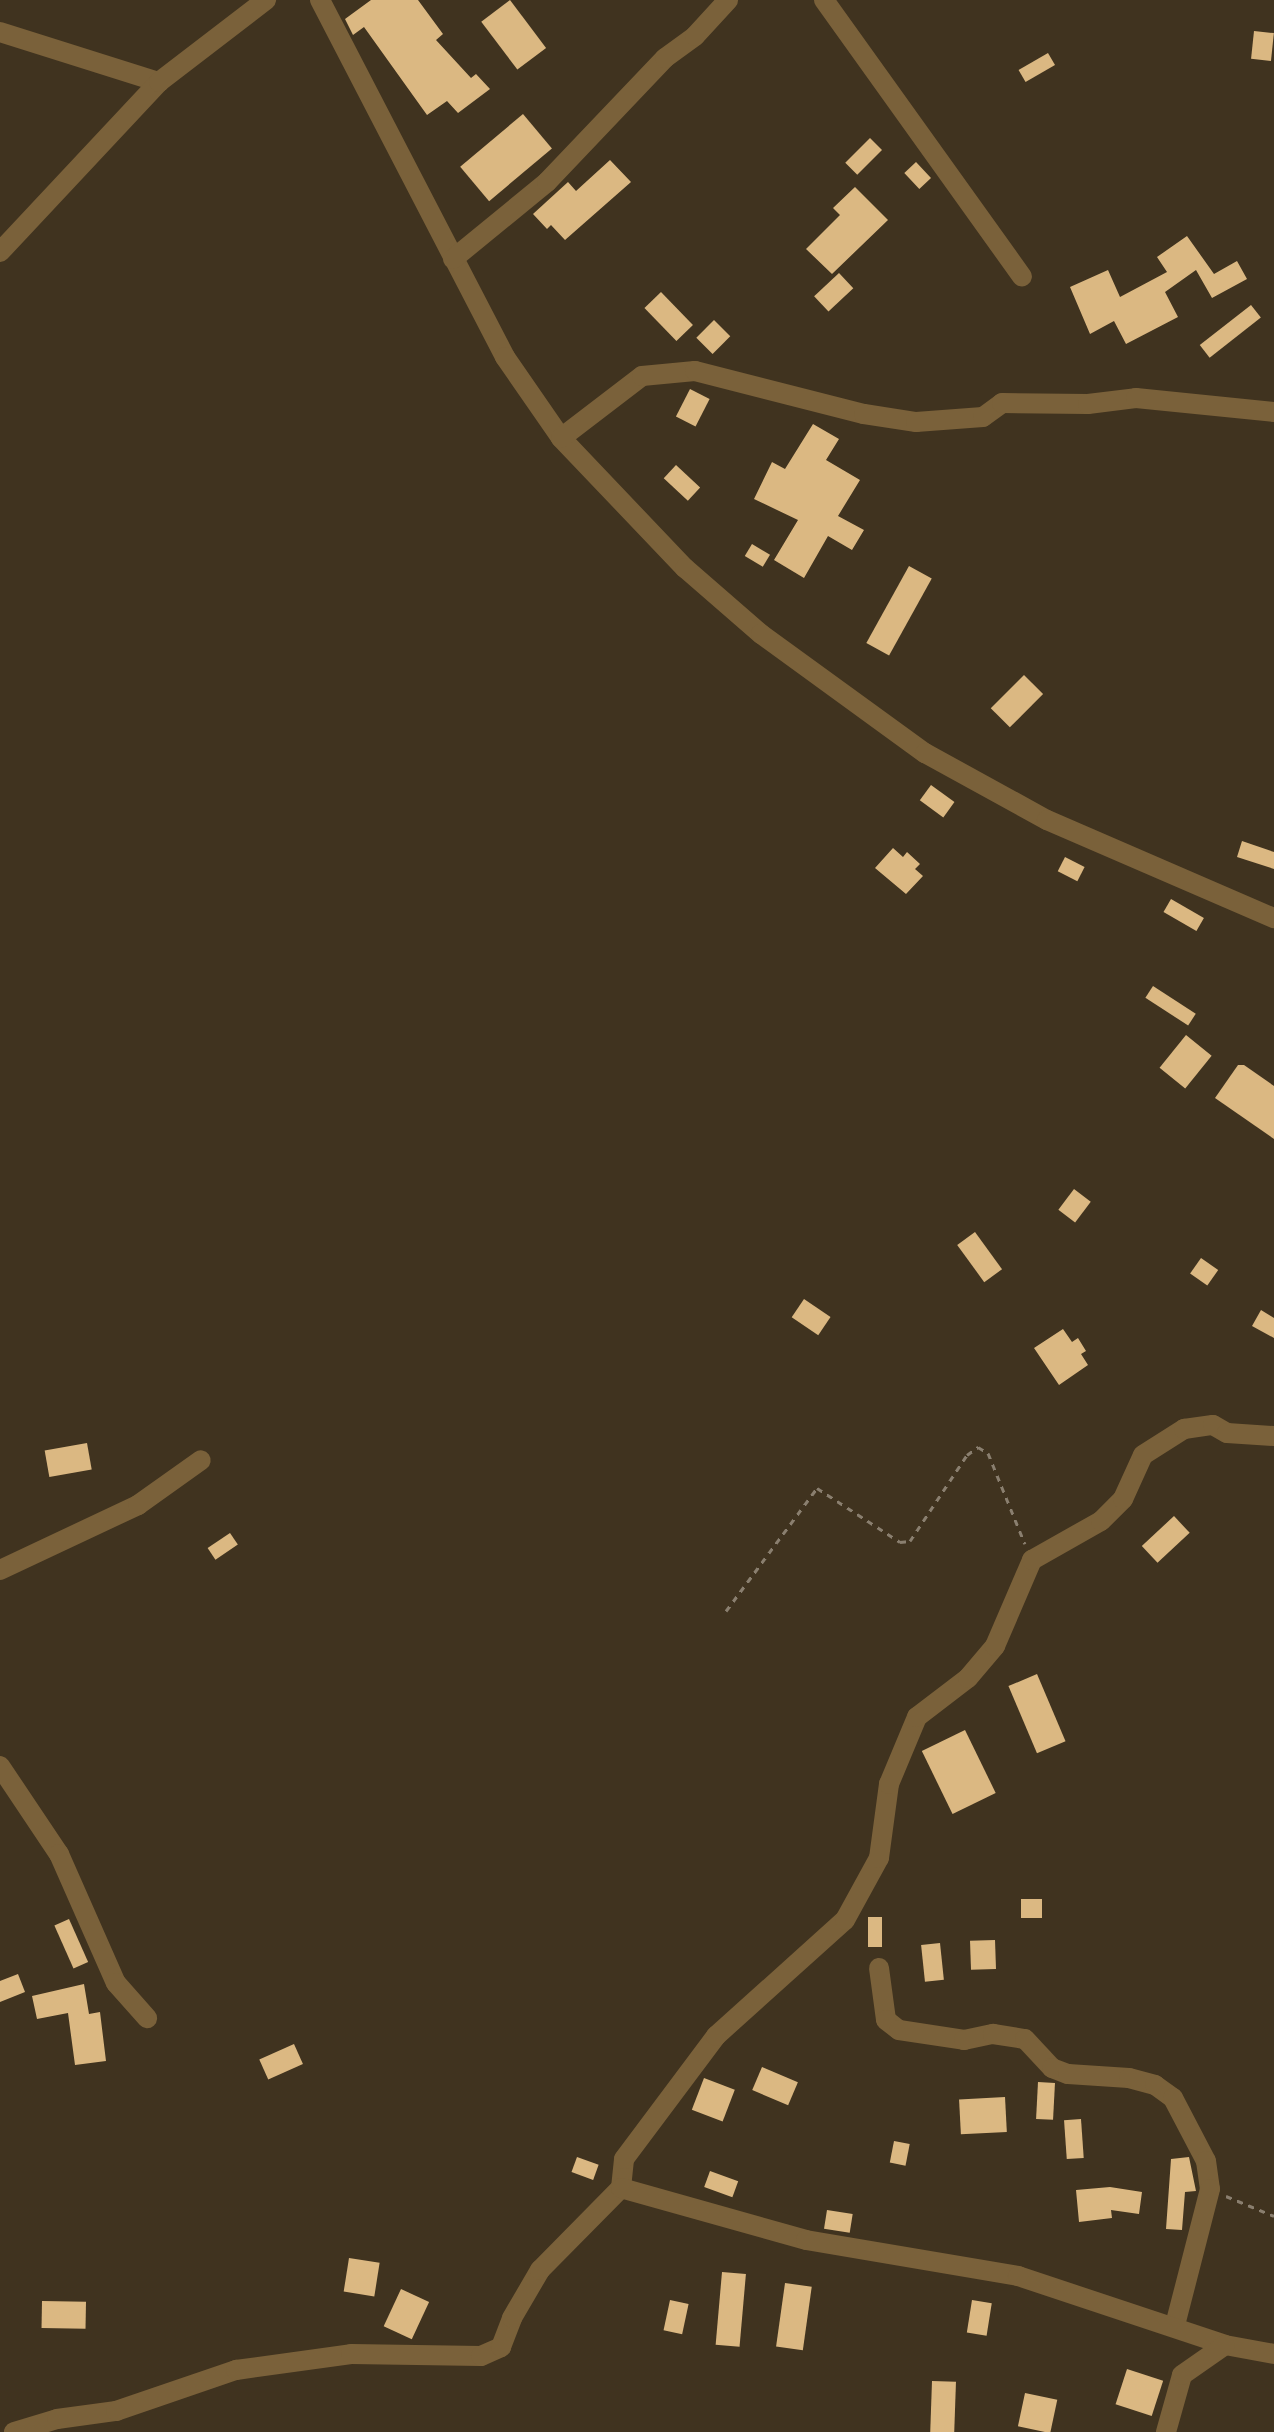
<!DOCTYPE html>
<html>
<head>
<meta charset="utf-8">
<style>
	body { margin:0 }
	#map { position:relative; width:1274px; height:2432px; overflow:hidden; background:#40331f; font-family:Jost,sans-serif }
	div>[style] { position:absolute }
	.building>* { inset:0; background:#dbb882; transform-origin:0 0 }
	.path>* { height:3px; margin-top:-1.5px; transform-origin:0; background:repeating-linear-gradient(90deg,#8a7f6f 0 6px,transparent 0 12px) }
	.street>* { height:20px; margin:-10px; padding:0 10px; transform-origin:10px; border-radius:10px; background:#7a613a }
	span { translate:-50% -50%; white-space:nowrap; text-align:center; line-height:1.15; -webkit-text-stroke:8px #211c13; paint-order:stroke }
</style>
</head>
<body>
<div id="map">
	<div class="building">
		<div style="clip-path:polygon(371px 0,418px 0,443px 34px,436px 40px,471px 78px,476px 74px,490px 89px,458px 113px,447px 101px,427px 115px,364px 27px,353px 35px,345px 19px)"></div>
		<div style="left:510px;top:0;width:60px;height:36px;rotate:53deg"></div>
		<div style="left:1254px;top:31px;width:20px;height:28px;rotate:6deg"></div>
		<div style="left:1048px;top:53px;width:14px;height:34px;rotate:60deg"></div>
		<div style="left:523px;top:114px;width:45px;height:82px;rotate:50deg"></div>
		<div style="left:870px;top:138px;width:17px;height:35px;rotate:45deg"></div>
		<div style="clip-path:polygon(610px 160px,631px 182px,565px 240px,551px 225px,547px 229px,533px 214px,568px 182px,576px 191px)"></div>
		<div style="left:916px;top:162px;width:22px;height:16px;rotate:47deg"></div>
		<div style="clip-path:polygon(855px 187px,888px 220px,832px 274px,806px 249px,840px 215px,833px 208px)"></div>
		<div style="clip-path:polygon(1187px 236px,1214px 274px,1237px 261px,1247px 279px,1212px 298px,1196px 270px,1165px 292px,1178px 317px,1126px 344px,1114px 321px,1090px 334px,1070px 287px,1108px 270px,1120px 297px,1167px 272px,1157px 257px)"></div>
		<div style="left:839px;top:273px;width:21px;height:34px;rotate:47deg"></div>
		<div style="left:661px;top:292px;width:46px;height:23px;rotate:46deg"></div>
		<div style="left:1251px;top:305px;width:16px;height:65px;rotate:52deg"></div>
		<div style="left:714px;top:320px;width:23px;height:25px;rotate:45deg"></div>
		<div style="left:690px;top:389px;width:22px;height:31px;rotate:27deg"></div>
		<div style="clip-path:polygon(813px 424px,839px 439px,826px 460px,860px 480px,838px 516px,864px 530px,852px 550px,828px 536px,804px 578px,774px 560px,798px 520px,754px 499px,772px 462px,785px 469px)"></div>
		<div style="left:676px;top:465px;width:33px;height:18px;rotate:43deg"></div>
		<div style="left:752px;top:544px;width:21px;height:14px;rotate:31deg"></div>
		<div style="left:909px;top:566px;width:26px;height:88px;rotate:29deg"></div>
		<div style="left:1024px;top:675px;width:27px;height:47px;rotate:45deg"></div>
		<div style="left:931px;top:785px;width:29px;height:19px;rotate:36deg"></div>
		<div style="clip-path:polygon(1242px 841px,1274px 852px,1274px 869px,1237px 857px)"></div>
		<div style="clip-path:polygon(893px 848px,903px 857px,907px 852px,920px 864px,915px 869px,923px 876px,906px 894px,875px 868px)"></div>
		<div style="left:1065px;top:857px;width:22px;height:16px;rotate:27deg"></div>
		<div style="left:1171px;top:899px;width:38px;height:15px;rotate:30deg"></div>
		<div style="left:1153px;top:986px;width:51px;height:14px;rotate:33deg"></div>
		<div style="left:1186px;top:1035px;width:33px;height:42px;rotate:39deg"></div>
		<div style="clip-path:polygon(1238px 1065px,1244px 1065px,1274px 1086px,1274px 1139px,1215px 1098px)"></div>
		<div style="left:1074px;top:1189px;width:21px;height:26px;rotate:37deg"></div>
		<div style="left:975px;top:1232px;width:46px;height:22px;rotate:54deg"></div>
		<div style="left:1201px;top:1258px;width:21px;height:19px;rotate:35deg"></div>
		<div style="left:804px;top:1299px;width:32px;height:22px;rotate:34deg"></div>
		<div style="clip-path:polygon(1261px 1310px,1274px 1318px,1274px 1338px,1252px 1326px)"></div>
		<div style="clip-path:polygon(1063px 1329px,1072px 1342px,1078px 1338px,1086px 1351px,1081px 1354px,1088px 1365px,1059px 1385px,1034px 1348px)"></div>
		<div style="left:87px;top:1443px;width:27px;height:43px;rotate:80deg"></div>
		<div style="left:1174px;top:1516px;width:23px;height:44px;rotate:47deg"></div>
		<div style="left:230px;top:1533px;width:14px;height:27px;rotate:56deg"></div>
		<div style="left:1037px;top:1674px;width:73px;height:31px;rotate:67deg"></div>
		<div style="left:965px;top:1730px;width:70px;height:48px;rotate:64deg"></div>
		<div style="left:1021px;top:1899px;width:21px;height:19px"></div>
		<div style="left:868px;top:1917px;width:14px;height:30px"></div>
		<div style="left:69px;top:1919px;width:47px;height:16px;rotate:66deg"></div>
		<div style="left:995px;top:1940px;width:29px;height:25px;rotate:88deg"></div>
		<div style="left:940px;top:1943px;width:37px;height:19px;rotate:84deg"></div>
		<div style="clip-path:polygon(18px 1974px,25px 1992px,0 2002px,0 1981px)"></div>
		<div style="clip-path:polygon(84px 1984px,89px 2014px,100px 2012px,106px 2061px,75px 2065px,68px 2013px,37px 2019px,32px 1996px)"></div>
		<div style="left:294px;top:2044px;width:22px;height:38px;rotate:66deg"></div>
		<div style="left:762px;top:2067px;width:39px;height:25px;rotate:23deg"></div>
		<div style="left:704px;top:2078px;width:33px;height:34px;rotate:21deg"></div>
		<div style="left:1038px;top:2082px;width:17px;height:37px;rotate:3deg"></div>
		<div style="left:1005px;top:2097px;width:35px;height:46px;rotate:87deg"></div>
		<div style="left:1081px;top:2119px;width:39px;height:17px;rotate:86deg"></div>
		<div style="left:894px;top:2141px;width:16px;height:22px;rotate:11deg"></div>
		<div style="left:577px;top:2157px;width:23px;height:16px;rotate:20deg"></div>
		<div style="clip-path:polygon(1189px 2157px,1196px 2191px,1185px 2192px,1182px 2230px,1166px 2229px,1171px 2159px)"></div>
		<div style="left:710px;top:2171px;width:30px;height:17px;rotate:20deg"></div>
		<div style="clip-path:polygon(1110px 2187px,1142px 2192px,1139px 2214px,1111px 2210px,1112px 2218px,1079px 2222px,1076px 2190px)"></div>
		<div style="left:827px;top:2210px;width:26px;height:19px;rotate:9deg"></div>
		<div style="left:349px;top:2258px;width:31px;height:34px;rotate:9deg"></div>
		<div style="left:722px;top:2272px;width:24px;height:73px;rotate:5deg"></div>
		<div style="left:785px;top:2283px;width:27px;height:64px;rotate:8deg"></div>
		<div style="left:401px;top:2289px;width:31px;height:41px;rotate:25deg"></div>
		<div style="left:670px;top:2300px;width:19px;height:31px;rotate:12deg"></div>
		<div style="left:972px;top:2300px;width:20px;height:33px;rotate:9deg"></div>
		<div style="left:42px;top:2301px;width:44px;height:27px;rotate:1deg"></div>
		<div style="left:1127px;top:2369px;width:38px;height:37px;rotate:18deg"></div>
		<div style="left:932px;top:2381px;width:24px;height:51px;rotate:2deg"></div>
		<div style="left:1025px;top:2393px;width:33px;height:34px;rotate:12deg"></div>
	</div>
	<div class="path">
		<div style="left:726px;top:1611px;width:153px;rotate:-53.5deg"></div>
		<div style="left:817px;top:1488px;width:99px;rotate:33deg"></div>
		<div style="left:900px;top:1542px;width:10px;rotate:-6deg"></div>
		<div style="left:910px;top:1541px;width:103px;rotate:-56.5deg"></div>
		<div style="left:967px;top:1455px;width:14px;rotate:-36deg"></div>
		<div style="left:978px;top:1447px;width:12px;rotate:31deg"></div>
		<div style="left:988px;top:1453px;width:98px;rotate:67.9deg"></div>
		<div style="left:1226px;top:2196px;width:52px;rotate:22.6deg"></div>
	</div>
	<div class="street">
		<div style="left:320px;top:0;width:402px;rotate:62.6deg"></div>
		<div style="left:505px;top:357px;width:98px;rotate:55.3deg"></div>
		<div style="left:561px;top:438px;width:180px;rotate:46.4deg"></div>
		<div style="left:685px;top:568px;width:101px;rotate:41deg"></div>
		<div style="left:761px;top:634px;width:203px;rotate:36deg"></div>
		<div style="left:925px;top:753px;width:139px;rotate:28.8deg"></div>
		<div style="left:1047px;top:820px;width:247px;rotate:23.4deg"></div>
		<div style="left:824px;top:0;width:340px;rotate:54.4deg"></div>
		<div style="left:0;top:32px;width:167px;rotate:17.5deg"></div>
		<div style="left:0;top:252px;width:233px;rotate:-46.9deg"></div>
		<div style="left:159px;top:82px;width:135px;rotate:-37.5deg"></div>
		<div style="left:453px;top:259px;width:122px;rotate:-39.3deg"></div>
		<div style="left:547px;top:182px;width:171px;rotate:-46.4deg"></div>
		<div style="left:665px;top:58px;width:37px;rotate:-36deg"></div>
		<div style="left:695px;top:36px;width:49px;rotate:-47.5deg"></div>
		<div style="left:561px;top:438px;width:102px;rotate:-37.4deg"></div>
		<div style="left:642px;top:376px;width:53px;rotate:-5.4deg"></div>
		<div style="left:695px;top:371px;width:174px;rotate:14.3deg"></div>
		<div style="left:864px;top:414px;width:53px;rotate:8.7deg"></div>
		<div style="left:916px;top:422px;width:67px;rotate:-4.3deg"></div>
		<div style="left:983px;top:417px;width:24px;rotate:-36deg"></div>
		<div style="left:1002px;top:403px;width:86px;rotate:0.7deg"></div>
		<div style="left:1088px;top:404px;width:48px;rotate:-7.1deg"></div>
		<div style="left:1136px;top:398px;width:139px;rotate:5.8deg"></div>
		<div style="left:0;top:1570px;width:153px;rotate:-25.2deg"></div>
		<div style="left:138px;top:1505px;width:77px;rotate:-35.5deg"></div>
		<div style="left:0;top:1766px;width:106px;rotate:56.2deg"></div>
		<div style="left:59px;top:1854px;width:141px;rotate:66.2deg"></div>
		<div style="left:116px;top:1983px;width:47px;rotate:48.5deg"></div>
		<div style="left:879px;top:1968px;width:52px;rotate:82.3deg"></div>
		<div style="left:886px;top:2020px;width:16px;rotate:38deg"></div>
		<div style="left:899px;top:2030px;width:66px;rotate:8.7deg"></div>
		<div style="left:964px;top:2040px;width:30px;rotate:-12deg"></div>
		<div style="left:993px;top:2034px;width:32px;rotate:9deg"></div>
		<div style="left:1025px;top:2039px;width:40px;rotate:47deg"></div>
		<div style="left:1052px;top:2068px;width:17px;rotate:21deg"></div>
		<div style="left:1068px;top:2074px;width:61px;rotate:3.8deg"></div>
		<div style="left:1129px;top:2078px;width:27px;rotate:15deg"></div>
		<div style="left:1155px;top:2085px;width:22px;rotate:36deg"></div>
		<div style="left:1173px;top:2098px;width:71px;rotate:62.4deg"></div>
		<div style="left:1206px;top:2161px;width:28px;rotate:82deg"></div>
		<div style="left:1210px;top:2189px;width:140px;rotate:104.4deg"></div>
		<div style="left:621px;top:2188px;width:29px;rotate:-84deg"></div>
		<div style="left:624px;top:2159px;width:154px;rotate:-53.2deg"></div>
		<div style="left:716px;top:2036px;width:173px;rotate:-42deg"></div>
		<div style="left:845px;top:1920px;width:71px;rotate:-61.3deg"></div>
		<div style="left:879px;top:1858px;width:75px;rotate:-82.3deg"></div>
		<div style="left:889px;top:1784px;width:73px;rotate:-67.3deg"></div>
		<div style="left:917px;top:1717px;width:64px;rotate:-37.4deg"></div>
		<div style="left:968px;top:1678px;width:42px;rotate:-49.8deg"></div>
		<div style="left:995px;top:1646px;width:94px;rotate:-66.7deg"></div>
		<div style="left:1032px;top:1560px;width:79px;rotate:-29.5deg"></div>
		<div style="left:1101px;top:1521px;width:31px;rotate:-45deg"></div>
		<div style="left:1123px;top:1499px;width:48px;rotate:-65.6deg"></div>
		<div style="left:1143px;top:1455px;width:49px;rotate:-32.4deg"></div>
		<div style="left:1184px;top:1429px;width:29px;rotate:-8deg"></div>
		<div style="left:1213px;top:1425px;width:16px;rotate:30deg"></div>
		<div style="left:1227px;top:1433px;width:47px;rotate:3.7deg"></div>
		<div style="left:14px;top:2432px;width:45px;rotate:-16.8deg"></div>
		<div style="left:57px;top:2419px;width:60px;rotate:-7.7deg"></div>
		<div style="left:116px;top:2411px;width:127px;rotate:-18.9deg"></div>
		<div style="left:236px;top:2370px;width:116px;rotate:-7.9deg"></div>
		<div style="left:351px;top:2354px;width:130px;rotate:0.9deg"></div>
		<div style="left:481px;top:2356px;width:22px;rotate:-24deg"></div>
		<div style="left:501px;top:2347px;width:31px;rotate:-69deg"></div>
		<div style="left:512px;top:2318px;width:56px;rotate:-59.7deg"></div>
		<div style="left:540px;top:2270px;width:115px;rotate:-45.4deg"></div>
		<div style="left:621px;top:2188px;width:192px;rotate:15.7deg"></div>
		<div style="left:806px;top:2240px;width:215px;rotate:9.6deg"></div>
		<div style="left:1018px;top:2276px;width:218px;rotate:18.4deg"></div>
		<div style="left:1225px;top:2345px;width:50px;rotate:10.4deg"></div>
		<div style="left:1166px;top:2432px;width:59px;rotate:-74.3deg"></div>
		<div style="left:1182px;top:2375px;width:52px;rotate:-34.9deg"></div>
	</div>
</div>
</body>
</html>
